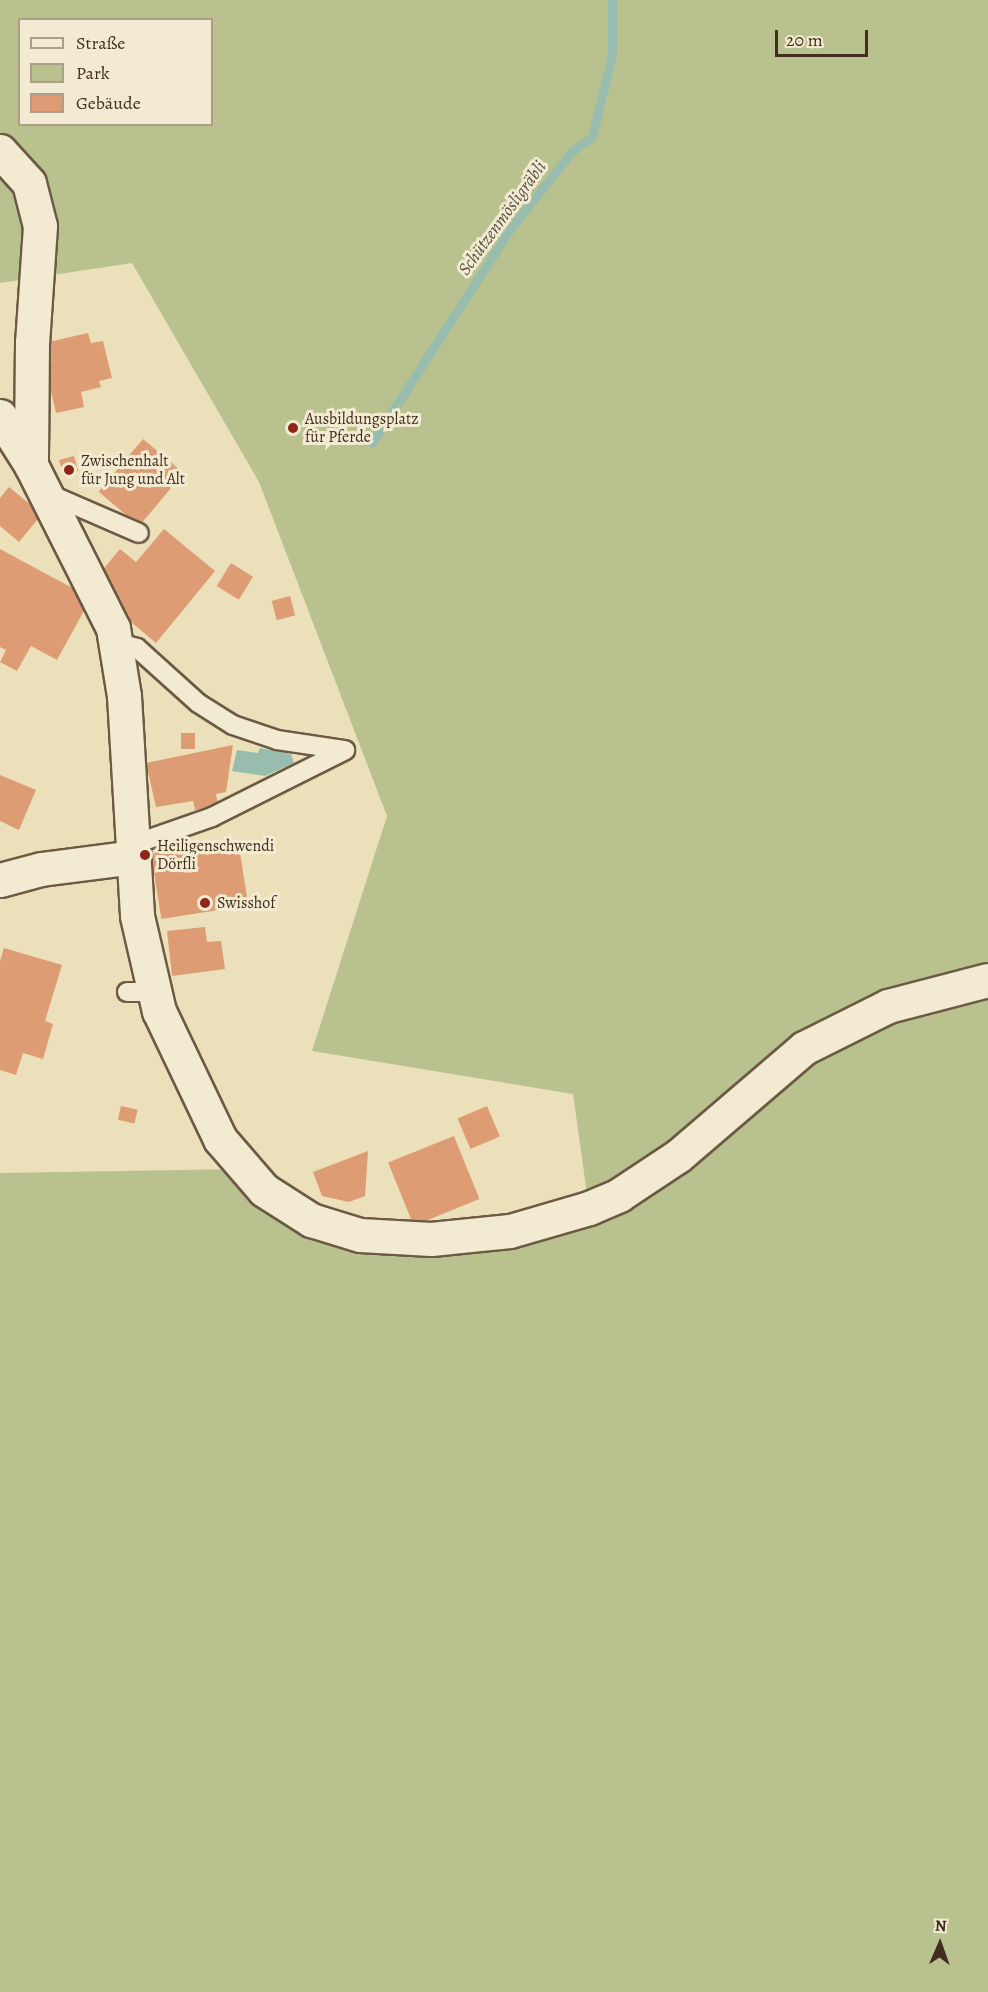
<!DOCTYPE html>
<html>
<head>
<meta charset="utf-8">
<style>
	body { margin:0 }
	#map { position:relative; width:988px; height:1992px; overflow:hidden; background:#ebe0b9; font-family:Alegreya,serif }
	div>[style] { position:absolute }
	.green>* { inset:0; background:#b9c28e }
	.water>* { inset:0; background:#98bdaf }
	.stream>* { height:9px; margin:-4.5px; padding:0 4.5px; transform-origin:4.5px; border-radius:4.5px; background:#98bdaf }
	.building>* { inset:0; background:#dd9c74; transform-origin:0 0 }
	.roads { filter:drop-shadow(2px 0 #6c5a44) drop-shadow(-2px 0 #6c5a44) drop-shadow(0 2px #6c5a44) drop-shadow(0 -2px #6c5a44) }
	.service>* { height:18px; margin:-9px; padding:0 9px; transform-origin:9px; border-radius:9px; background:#f2ebd2 }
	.minor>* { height:33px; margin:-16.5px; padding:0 16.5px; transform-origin:16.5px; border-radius:16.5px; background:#f2ebd2 }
	.tertiary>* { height:33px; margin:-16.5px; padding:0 16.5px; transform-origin:16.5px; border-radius:16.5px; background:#f2ebd2 }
	.dots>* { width:16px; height:16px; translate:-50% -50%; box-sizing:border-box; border:3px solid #f2ebd2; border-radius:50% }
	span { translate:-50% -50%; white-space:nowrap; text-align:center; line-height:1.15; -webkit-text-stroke:6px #f2ebd2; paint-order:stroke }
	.poi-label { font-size:16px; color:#412e1d }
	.left { translate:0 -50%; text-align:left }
	.water-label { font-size:18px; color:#575242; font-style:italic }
	.legend { position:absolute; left:18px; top:18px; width:195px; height:108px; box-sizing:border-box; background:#f2ebd2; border:2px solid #ab9f8a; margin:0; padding:8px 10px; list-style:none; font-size:18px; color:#412e1d }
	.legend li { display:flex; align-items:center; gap:12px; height:30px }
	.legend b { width:30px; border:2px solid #ab9f8a }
	.north { position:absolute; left:910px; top:1914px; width:60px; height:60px; -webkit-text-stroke:4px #f2ebd2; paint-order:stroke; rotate:2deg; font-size:16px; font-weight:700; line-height:24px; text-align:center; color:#412e1d }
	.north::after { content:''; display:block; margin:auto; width:21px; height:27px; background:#412e1d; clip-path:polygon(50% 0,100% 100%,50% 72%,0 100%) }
	.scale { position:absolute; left:775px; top:30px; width:93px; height:27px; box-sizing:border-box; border:3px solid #412e1d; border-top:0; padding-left:8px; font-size:18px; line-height:21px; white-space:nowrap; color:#412e1d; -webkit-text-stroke:4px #f2ebd2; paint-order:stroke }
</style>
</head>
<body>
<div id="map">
	<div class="green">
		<div style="clip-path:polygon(evenodd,0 0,988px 0,988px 1992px,0 1992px,0 1173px,243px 1169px,360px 1235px,589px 1208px,573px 1094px,312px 1051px,387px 816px,259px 482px,132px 263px,0 283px,0 0,20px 20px,212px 20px,212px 124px,20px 124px,20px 20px)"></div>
	</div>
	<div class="water">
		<div style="clip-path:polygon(260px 748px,291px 754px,294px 763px,265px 776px,232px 771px,237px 750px,258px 753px)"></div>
	</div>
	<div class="stream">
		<div style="left:372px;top:443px;width:251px;rotate:-57.2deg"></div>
		<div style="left:508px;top:232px;width:103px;rotate:-51.7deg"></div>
		<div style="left:572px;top:151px;width:24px;rotate:-35deg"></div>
		<div style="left:592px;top:137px;width:84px;rotate:-76.3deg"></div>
		<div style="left:612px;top:55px;width:55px;rotate:-90deg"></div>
	</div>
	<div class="building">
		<div style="clip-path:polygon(88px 333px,91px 343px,103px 341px,112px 378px,99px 381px,101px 387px,81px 392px,84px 407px,56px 413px,40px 344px)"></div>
		<div style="left:143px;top:439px;width:53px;height:69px;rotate:40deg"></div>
		<div style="clip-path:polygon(74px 456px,78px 471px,64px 477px,59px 460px)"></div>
		<div style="clip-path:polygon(9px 487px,42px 514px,19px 542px,0 526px,0 498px)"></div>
		<div style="clip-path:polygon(164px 529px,215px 571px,156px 643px,118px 611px,100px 573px,120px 549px,136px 562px)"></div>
		<div style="clip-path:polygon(0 549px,91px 598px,57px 660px,31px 646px,17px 671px,0 662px,6px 650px,0 647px)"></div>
		<div style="left:231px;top:563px;width:26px;height:27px;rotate:32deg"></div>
		<div style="left:290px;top:596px;width:20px;height:19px;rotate:75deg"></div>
		<div style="left:181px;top:733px;width:14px;height:16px"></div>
		<div style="clip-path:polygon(233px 745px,226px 792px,216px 794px,218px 805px,195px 810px,193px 801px,156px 807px,146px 763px)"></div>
		<div style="clip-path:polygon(0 775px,36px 790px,19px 830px,0 821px)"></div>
		<div style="left:238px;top:840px;width:66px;height:88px;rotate:81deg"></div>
		<div style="clip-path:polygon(205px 927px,207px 942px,221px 941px,225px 969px,172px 976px,167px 931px)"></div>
		<div style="clip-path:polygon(4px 948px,62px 965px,45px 1021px,53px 1024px,43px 1059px,23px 1053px,16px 1075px,0 1070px,0 961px)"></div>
		<div style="left:121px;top:1106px;width:17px;height:14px;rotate:13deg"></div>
		<div style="left:487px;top:1106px;width:33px;height:32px;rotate:67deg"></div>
		<div style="left:454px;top:1136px;width:68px;height:71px;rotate:68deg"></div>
		<div style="clip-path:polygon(368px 1151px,365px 1196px,349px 1202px,322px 1196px,313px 1172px)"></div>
	</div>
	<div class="roads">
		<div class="service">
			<div style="left:47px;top:493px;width:100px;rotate:23.5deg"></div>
			<div style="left:115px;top:642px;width:23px;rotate:15deg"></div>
			<div style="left:137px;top:648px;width:82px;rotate:42deg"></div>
			<div style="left:198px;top:703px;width:41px;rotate:32.2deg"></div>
			<div style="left:233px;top:725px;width:46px;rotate:18.8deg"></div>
			<div style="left:277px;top:740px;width:69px;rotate:8.4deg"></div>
			<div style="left:132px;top:845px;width:85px;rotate:-19.3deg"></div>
			<div style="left:212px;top:817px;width:148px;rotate:-26.6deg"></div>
			<div style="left:127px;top:992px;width:26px"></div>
		</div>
		<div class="minor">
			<div style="left:0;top:151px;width:43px;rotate:47.8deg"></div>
			<div style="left:29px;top:183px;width:44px;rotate:75.7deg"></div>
			<div style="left:40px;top:226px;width:116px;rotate:93.9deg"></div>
			<div style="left:32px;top:342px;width:123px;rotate:90.5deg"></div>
			<div style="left:0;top:880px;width:42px;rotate:-15deg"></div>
			<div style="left:41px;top:869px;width:93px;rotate:-7.4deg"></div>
		</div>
		<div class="tertiary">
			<div style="left:0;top:416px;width:58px;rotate:57.7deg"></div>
			<div style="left:31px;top:465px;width:182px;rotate:63.3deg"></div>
			<div style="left:113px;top:628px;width:69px;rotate:80.8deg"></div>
			<div style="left:124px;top:696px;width:220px;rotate:86.6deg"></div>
			<div style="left:137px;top:916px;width:98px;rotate:77deg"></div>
			<div style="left:159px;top:1011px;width:142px;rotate:64.5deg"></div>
			<div style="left:220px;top:1139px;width:67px;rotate:49.2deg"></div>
			<div style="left:264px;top:1190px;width:56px;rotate:32.6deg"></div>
			<div style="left:311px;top:1220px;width:51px;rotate:17deg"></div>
			<div style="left:360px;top:1235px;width:71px;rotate:3.2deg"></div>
			<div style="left:431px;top:1239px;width:79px;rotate:-5.8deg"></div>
			<div style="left:510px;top:1231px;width:82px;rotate:-16.2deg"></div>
			<div style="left:589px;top:1208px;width:33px;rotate:-23deg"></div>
			<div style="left:619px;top:1195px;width:71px;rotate:-33.5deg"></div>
			<div style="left:678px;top:1156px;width:166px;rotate:-40.6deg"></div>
			<div style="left:804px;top:1048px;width:94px;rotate:-26.6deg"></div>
			<div style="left:888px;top:1006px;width:103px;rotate:-14.6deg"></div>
		</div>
	</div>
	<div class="dots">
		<div style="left:293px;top:428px;background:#8f2418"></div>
		<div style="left:69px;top:470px;background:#8f2418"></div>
		<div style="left:145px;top:855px;background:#8f2418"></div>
		<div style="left:205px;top:903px;background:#8f2418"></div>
	</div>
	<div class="poi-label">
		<span class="left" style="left:305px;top:428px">Ausbildungsplatz<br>für Pferde</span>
		<span class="left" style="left:81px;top:470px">Zwischenhalt<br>für Jung und Alt</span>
		<span class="left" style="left:157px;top:855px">Heiligenschwendi<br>Dörfli</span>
		<span class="left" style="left:217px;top:903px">Swisshof</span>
	</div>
	<div class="water-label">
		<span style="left:502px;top:218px;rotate:-54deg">Schützenmösligräbli</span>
	</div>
	<ul class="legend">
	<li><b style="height:8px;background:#f2ebd2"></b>Straße</li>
	<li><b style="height:16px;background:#b9c28e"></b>Park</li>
	<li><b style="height:16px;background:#dd9c74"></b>Gebäude</li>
	</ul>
	<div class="north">N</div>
	<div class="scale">20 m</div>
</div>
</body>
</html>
